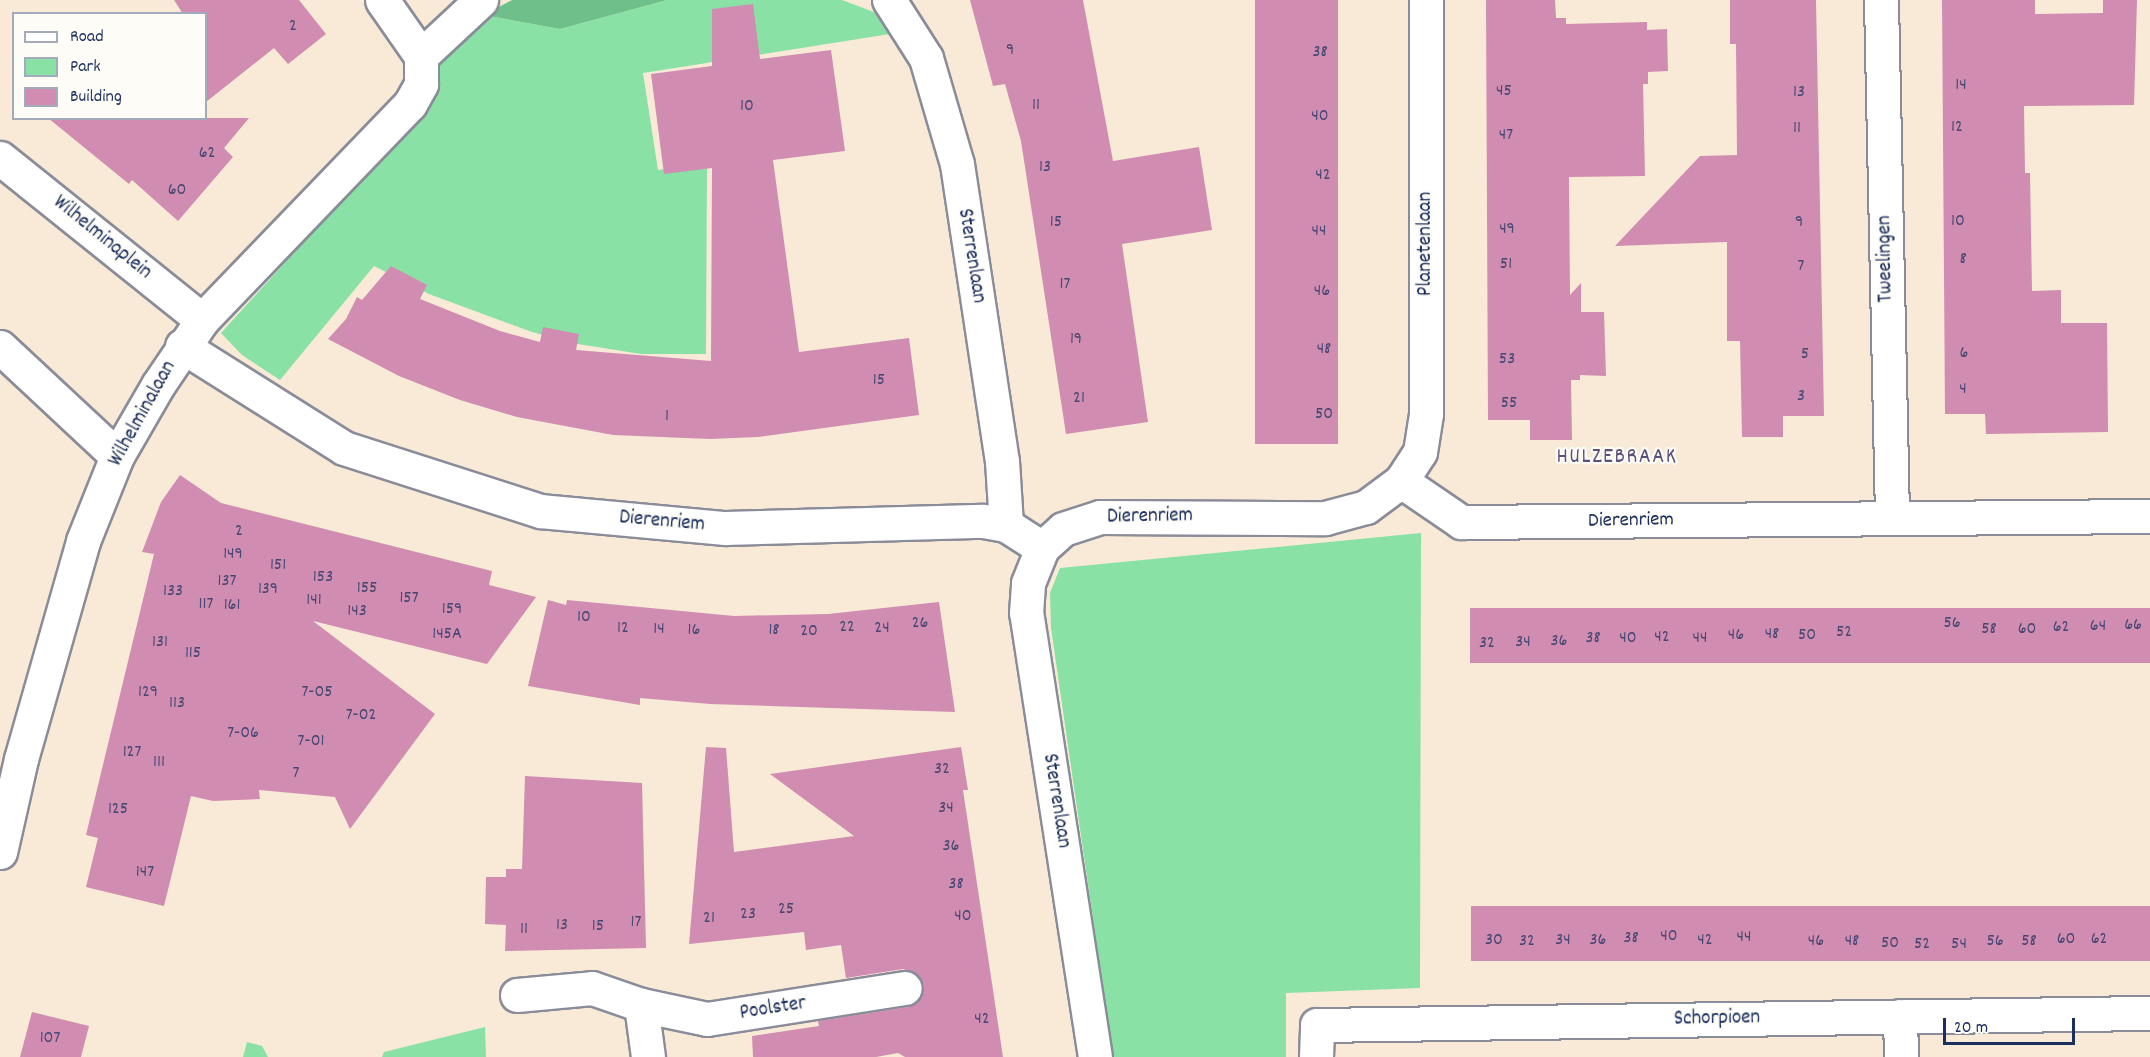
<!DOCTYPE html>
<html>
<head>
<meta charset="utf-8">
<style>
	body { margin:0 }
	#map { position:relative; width:2150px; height:1057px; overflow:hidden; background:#f8ead6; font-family:Dekko,sans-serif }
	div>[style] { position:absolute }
	.green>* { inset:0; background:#89e1a5 }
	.forest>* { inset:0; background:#6ebf8a }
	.building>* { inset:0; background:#d08db1; transform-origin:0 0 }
	.roads { filter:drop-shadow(2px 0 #8a8c9a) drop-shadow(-2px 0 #8a8c9a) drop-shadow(0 2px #8a8c9a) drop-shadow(0 -2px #8a8c9a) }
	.minor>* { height:33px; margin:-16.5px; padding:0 16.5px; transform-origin:16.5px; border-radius:16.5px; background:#fff }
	span { translate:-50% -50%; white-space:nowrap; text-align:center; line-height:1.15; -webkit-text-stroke:4.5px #fdfcf7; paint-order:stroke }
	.number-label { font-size:18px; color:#484673 }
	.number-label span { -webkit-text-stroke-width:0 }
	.street-label { font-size:21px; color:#1b2f5e }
	.neighbourhood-label { font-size:22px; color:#5a507b; letter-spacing:1.5px }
	.legend { position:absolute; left:12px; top:12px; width:195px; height:108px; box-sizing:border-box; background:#fdfcf7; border:2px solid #a3aaba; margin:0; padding:8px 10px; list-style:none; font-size:18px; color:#1b2f5e }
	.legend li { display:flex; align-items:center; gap:12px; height:30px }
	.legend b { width:30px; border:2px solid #a3aaba }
	.scale { position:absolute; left:1943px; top:1018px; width:132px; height:27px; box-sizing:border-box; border:3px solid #1b2f5e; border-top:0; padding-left:8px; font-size:18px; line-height:21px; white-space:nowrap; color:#1b2f5e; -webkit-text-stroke:4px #fdfcf7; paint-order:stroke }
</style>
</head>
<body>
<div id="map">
	<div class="green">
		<div style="clip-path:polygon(667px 0,842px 0,874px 12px,890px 34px,643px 73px,658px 170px,707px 163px,706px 354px,641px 354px,578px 344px,532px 332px,429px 294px,374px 266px,280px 380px,242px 355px,221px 333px,413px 122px,430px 95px,439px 71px,436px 59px,484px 15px,560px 29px)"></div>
		<div style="clip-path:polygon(1421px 533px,1420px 988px,1286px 993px,1286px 1057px,1113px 1057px,1051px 628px,1050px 593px,1060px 568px)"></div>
		<div style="clip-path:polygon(485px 1027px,486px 1057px,382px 1057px,384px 1052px)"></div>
		<div style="clip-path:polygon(247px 1042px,262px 1046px,268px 1057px,243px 1057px)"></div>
	</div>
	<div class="forest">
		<div style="clip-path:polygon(512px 0,667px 0,560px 29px,484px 15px)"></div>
	</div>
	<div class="building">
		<div style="clip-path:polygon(174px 0,299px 0,326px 34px,288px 64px,274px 48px,206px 102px,206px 14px,183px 14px)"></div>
		<div style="clip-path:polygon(970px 0,1083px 0,1113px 161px,1199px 147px,1212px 230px,1122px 244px,1148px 422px,1066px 434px,1021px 141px,1005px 84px,993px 86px)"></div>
		<div style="left:1255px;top:0;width:83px;height:444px"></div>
		<div style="clip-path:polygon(1486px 0,1555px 0,1556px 18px,1566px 18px,1566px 24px,1647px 22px,1647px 30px,1667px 29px,1668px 71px,1648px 72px,1648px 84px,1643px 84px,1645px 176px,1569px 177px,1570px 295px,1581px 283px,1581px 312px,1604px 312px,1606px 376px,1580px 375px,1580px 380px,1571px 380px,1572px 440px,1530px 440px,1530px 420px,1488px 420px)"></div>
		<div style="clip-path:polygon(1730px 0,1816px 0,1824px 416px,1783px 416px,1783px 437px,1742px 437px,1740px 341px,1727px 341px,1727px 242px,1615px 246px,1700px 156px,1737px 155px,1736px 44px,1730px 44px)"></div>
		<div style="clip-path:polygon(1942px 0,2035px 0,2035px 14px,2103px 13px,2103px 0,2137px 0,2134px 105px,2024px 106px,2025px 173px,2030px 173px,2032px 291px,2061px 290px,2061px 323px,2107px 323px,2108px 432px,1986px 434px,1985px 414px,1945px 414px)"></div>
		<div style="clip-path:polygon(753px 4px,760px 59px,831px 50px,845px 151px,773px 160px,799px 352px,909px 338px,919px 415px,758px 437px,710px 439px,613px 435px,517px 417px,460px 400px,399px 376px,328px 339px,346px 319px,357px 297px,362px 300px,391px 266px,427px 285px,420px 299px,500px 331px,540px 342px,543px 327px,579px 334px,576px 350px,711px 361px,712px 168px,664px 174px,651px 74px,712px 66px,712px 9px)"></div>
		<div style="clip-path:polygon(48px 118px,249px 118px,224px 148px,233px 157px,178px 221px,132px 180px,129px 184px)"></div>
		<div style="clip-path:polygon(180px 475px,221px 503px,492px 571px,489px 585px,536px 597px,487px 664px,313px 621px,435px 714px,350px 829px,335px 797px,259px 790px,260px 799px,213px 801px,191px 796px,164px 906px,86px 887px,98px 838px,86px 835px,154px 554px,142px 552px,161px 502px)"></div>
		<div style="clip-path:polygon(548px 600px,566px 605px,567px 600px,734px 616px,828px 614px,939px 602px,955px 712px,710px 704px,640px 698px,640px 705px,528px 686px)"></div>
		<div style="left:2150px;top:608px;width:55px;height:680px;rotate:90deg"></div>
		<div style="clip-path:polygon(706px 747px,726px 748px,734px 852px,854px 836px,770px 774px,961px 747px,968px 790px,963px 790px,1003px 1057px,905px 1057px,898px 1053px,876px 1057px,753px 1057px,752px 1036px,819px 1026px,818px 1021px,908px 1007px,917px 1002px,924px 986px,919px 976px,903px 969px,846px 978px,841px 945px,806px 950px,804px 932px,689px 944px)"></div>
		<div style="clip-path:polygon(525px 776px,642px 783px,646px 948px,505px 951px,506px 925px,485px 924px,486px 877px,506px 877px,506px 869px,522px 869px)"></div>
		<div style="left:2150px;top:906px;width:55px;height:679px;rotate:90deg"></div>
		<div style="clip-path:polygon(32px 1012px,89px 1026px,81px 1057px,20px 1057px)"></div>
	</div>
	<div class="roads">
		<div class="minor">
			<div style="left:889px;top:0;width:69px;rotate:57.5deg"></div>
			<div style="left:926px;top:58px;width:110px;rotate:73.7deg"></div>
			<div style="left:957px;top:164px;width:300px;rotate:81.4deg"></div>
			<div style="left:1002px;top:461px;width:64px;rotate:86.4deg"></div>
			<div style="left:1881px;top:0;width:518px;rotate:88.78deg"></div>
			<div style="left:421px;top:56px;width:82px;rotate:-43deg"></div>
			<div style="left:0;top:158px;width:259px;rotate:38.7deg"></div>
			<div style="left:182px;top:346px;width:191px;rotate:32.2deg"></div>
			<div style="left:344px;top:448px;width:206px;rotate:17.8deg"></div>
			<div style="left:540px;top:511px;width:186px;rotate:5.3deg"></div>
			<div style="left:725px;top:528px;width:258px;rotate:-1.6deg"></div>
			<div style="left:983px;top:521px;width:23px;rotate:10deg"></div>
			<div style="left:1006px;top:525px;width:43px;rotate:32.6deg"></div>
			<div style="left:0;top:347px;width:160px;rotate:43deg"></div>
			<div style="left:1401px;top:481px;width:73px;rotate:34.3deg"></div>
			<div style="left:1461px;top:522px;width:689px;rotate:-0.5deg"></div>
			<div style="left:0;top:852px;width:95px;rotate:-77.3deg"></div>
			<div style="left:21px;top:759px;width:227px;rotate:-74.1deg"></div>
			<div style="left:83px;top:541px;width:92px;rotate:-68.2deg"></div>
			<div style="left:117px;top:456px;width:82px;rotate:-60deg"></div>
			<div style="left:158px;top:385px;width:78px;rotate:-55.9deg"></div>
			<div style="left:202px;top:320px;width:300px;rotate:-46.1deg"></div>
			<div style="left:410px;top:104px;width:23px;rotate:-61deg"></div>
			<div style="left:421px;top:84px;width:28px;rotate:-90deg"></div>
			<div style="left:421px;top:56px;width:68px;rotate:-124.9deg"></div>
			<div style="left:517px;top:995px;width:75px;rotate:-5.3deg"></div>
			<div style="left:592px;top:988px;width:52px;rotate:19.1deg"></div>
			<div style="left:641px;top:1005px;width:67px;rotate:12deg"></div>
			<div style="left:707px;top:1019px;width:200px;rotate:-8.9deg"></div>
			<div style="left:641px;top:1005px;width:52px;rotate:82.3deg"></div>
			<div style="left:1900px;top:1016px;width:41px;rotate:88.6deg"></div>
			<div style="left:1095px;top:1057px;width:449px;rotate:-98.8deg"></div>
			<div style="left:1026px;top:613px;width:30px;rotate:-86deg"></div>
			<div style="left:1028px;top:583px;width:38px;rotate:-68deg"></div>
			<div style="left:1042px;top:548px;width:28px;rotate:-42deg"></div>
			<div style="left:1063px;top:529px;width:39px;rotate:-18deg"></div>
			<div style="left:1100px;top:517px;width:225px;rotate:0.3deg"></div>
			<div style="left:1325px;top:518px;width:42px;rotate:-15deg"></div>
			<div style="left:1366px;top:507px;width:44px;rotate:-36.6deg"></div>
			<div style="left:1401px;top:481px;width:35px;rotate:-57deg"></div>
			<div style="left:1420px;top:452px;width:39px;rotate:-81deg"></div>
			<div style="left:1426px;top:413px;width:413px;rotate:-90deg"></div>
			<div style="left:1316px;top:1057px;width:32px;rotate:-88deg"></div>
			<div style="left:1317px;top:1025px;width:833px;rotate:-0.83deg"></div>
		</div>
	</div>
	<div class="number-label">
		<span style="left:293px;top:27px">2</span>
		<span style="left:1010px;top:51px">9</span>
		<span style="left:1320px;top:53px">38</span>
		<span style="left:1961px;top:86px">14</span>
		<span style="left:1504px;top:92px">45</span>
		<span style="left:1799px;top:93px">13</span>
		<span style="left:1036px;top:106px">11</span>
		<span style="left:747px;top:107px">10</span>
		<span style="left:1320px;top:117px">40</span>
		<span style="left:1957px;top:128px">12</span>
		<span style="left:1797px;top:129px">11</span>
		<span style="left:1506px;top:136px">47</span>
		<span style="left:207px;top:154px">62</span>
		<span style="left:1045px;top:168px">13</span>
		<span style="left:1323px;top:176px">42</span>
		<span style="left:177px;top:191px">60</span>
		<span style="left:1958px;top:222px">10</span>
		<span style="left:1056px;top:223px">15</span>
		<span style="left:1799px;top:223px">9</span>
		<span style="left:1507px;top:230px">49</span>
		<span style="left:1319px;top:232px">44</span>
		<span style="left:1963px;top:260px">8</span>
		<span style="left:1506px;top:265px">51</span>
		<span style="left:1801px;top:267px">7</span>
		<span style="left:1065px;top:285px">17</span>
		<span style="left:1322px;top:292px">46</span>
		<span style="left:1076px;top:340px">19</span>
		<span style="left:1324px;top:350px">48</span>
		<span style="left:1964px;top:354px">6</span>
		<span style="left:1805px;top:355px">5</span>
		<span style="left:1507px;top:360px">53</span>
		<span style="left:879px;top:381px">15</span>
		<span style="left:1963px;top:390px">4</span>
		<span style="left:1801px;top:397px">3</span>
		<span style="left:1079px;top:399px">21</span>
		<span style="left:1509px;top:404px">55</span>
		<span style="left:1324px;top:415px">50</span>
		<span style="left:667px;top:417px">1</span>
		<span style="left:239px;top:532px">2</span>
		<span style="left:233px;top:555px">149</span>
		<span style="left:278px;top:566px">151</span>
		<span style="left:323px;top:578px">153</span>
		<span style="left:227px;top:582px">137</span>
		<span style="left:367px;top:589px">155</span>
		<span style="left:268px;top:590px">139</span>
		<span style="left:173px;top:592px">133</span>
		<span style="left:409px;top:599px">157</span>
		<span style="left:314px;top:601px">141</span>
		<span style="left:206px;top:605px">117</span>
		<span style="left:232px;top:606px">161</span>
		<span style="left:452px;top:610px">159</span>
		<span style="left:357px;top:612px">143</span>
		<span style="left:584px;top:618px">10</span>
		<span style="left:920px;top:624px">26</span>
		<span style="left:1952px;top:624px">56</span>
		<span style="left:2133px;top:626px">66</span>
		<span style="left:2098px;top:627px">64</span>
		<span style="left:847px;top:628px">22</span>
		<span style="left:2061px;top:628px">62</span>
		<span style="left:623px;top:629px">12</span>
		<span style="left:882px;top:629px">24</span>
		<span style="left:659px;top:630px">14</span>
		<span style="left:1989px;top:630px">58</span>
		<span style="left:2027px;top:630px">60</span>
		<span style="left:694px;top:631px">16</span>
		<span style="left:774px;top:631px">18</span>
		<span style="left:809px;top:632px">20</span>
		<span style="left:1844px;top:633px">52</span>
		<span style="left:447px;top:635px">145A</span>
		<span style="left:1772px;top:635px">48</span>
		<span style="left:1736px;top:636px">46</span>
		<span style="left:1807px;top:636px">50</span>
		<span style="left:1662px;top:638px">42</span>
		<span style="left:1593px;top:639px">38</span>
		<span style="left:1628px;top:639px">40</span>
		<span style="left:1700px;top:639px">44</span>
		<span style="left:1559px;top:642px">36</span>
		<span style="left:160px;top:643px">131</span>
		<span style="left:1523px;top:643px">34</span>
		<span style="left:1487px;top:644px">32</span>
		<span style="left:193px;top:654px">115</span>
		<span style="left:148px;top:693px">129</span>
		<span style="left:317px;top:693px">7-05</span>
		<span style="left:177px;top:704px">113</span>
		<span style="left:361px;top:716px">7-02</span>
		<span style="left:243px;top:734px">7-06</span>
		<span style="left:311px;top:742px">7-01</span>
		<span style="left:132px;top:753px">127</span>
		<span style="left:159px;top:763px">111</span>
		<span style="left:942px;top:770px">32</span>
		<span style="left:296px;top:774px">7</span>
		<span style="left:946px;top:809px">34</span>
		<span style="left:118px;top:810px">125</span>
		<span style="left:951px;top:847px">36</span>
		<span style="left:145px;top:873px">147</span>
		<span style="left:956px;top:885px">38</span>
		<span style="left:786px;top:910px">25</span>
		<span style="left:748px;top:915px">23</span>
		<span style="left:963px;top:917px">40</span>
		<span style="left:709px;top:919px">21</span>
		<span style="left:636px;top:923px">17</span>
		<span style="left:562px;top:926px">13</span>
		<span style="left:598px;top:927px">15</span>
		<span style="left:524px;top:930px">11</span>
		<span style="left:1669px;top:937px">40</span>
		<span style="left:1744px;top:938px">44</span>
		<span style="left:1631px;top:939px">38</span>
		<span style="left:2066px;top:940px">60</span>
		<span style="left:2099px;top:940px">62</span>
		<span style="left:1494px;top:941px">30</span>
		<span style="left:1563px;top:941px">34</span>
		<span style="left:1598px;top:941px">36</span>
		<span style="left:1705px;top:941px">42</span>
		<span style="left:1527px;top:942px">32</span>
		<span style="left:1816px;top:942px">46</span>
		<span style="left:1852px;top:942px">48</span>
		<span style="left:1995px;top:942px">56</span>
		<span style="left:2029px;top:942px">58</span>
		<span style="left:1890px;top:944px">50</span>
		<span style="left:1922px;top:945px">52</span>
		<span style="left:1959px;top:945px">54</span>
		<span style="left:982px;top:1020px">42</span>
		<span style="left:50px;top:1039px">107</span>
	</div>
	<div class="street-label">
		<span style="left:102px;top:238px;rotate:39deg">Wilhelminaplein</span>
		<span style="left:1426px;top:244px;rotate:-90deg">Planetenlaan</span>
		<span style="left:971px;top:256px;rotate:81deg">Sterrenlaan</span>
		<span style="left:1886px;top:259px;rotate:-91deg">Tweelingen</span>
		<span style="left:143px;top:414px;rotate:-61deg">Wilhelminalaan</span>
		<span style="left:1150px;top:517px;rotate:-1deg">Dierenriem</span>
		<span style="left:1631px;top:521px;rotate:-1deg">Dierenriem</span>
		<span style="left:662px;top:522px;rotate:5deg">Dierenriem</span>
		<span style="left:1056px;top:801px;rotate:81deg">Sterrenlaan</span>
		<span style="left:773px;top:1009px;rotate:-9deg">Poolster</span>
		<span style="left:1717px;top:1019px;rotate:-1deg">Schorpioen</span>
	</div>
	<div class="neighbourhood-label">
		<span style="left:1617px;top:458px">HULZEBRAAK</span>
	</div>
	<ul class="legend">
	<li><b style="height:8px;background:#fff"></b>Road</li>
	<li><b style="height:16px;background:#89e1a5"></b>Park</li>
	<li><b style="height:16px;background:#d08db1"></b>Building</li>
	</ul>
	<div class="scale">20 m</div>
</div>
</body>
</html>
